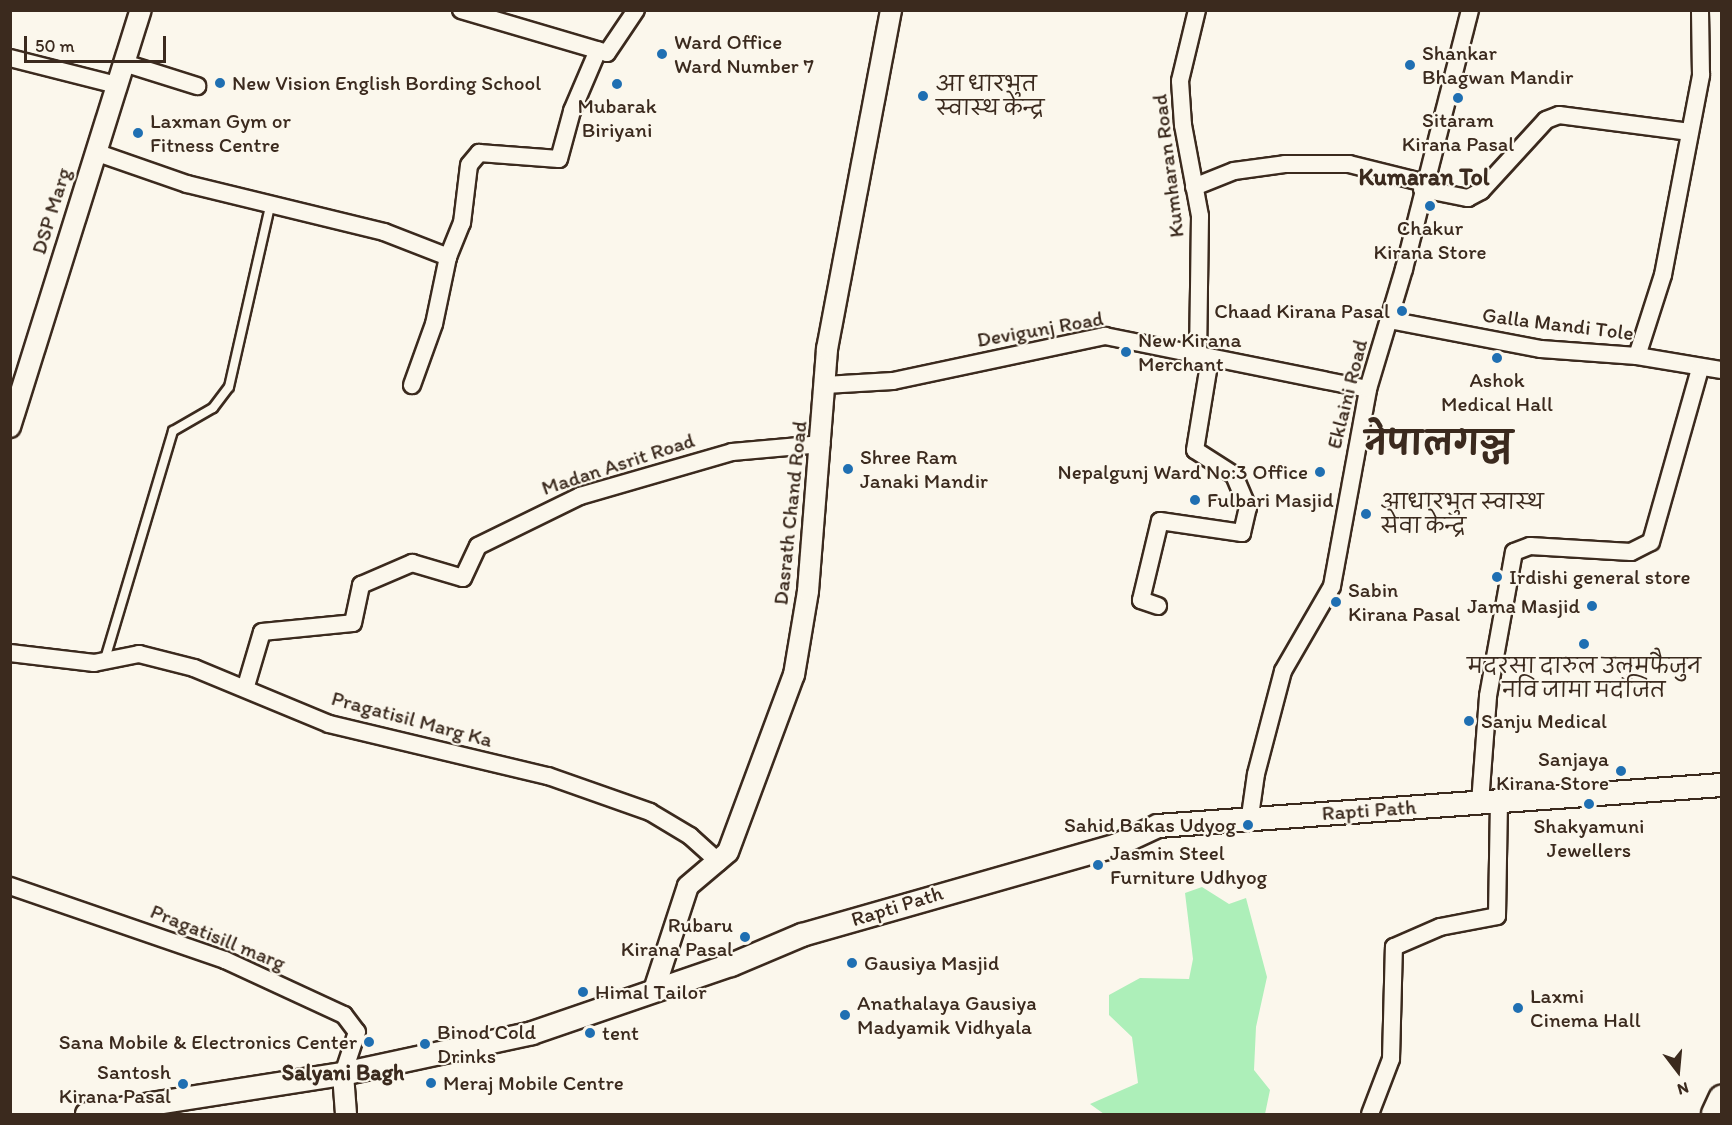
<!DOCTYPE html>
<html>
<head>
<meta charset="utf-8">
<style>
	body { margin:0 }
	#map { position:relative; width:1732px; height:1125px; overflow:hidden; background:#fbf7ec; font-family:Itim,"Playpen Sans Deva",sans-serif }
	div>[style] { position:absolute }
	.green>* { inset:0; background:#adefb9 }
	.roads { filter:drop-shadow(2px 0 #3b2a1e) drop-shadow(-2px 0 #3b2a1e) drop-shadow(0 2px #3b2a1e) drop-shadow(0 -2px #3b2a1e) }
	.service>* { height:8px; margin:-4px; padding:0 4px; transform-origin:4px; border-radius:4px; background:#fbf7ec }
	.minor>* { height:16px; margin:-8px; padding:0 8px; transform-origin:8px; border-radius:8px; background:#fbf7ec }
	.tertiary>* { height:20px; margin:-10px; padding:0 10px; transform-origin:10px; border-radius:10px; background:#fbf7ec }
	.secondary>* { height:22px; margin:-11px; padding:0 11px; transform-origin:11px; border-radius:11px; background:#fbf7ec }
	.primary>* { height:26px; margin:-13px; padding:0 13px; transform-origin:13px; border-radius:13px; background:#fbf7ec }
	.dots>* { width:16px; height:16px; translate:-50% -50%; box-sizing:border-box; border:3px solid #fbf7ec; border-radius:50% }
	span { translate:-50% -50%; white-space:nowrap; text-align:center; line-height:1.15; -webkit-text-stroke:4.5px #fbf7ec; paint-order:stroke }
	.poi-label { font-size:21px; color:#3b2a1e }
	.left { translate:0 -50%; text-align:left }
	.right { translate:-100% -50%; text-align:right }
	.street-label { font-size:21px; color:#3b2a1e }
	.neighbourhood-label { font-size:22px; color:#3b2a1e; font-weight:700 }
	.quarter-label { font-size:24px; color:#3b2a1e; font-weight:700 }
	.town-label { font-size:33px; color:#3b2a1e; font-weight:700 }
	.frame { position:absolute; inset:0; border:12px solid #3b2a1e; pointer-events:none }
	.north { position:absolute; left:1648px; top:1041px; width:60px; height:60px; -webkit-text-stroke:4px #fbf7ec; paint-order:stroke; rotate:164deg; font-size:16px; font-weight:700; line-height:24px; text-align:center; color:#3b2a1e }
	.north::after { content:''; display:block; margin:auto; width:21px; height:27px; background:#3b2a1e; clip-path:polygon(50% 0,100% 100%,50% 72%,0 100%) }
	.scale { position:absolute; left:24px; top:36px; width:142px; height:27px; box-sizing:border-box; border:3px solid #3b2a1e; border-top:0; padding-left:8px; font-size:18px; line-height:21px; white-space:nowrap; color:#3b2a1e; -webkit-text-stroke:4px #fbf7ec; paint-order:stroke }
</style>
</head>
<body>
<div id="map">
	<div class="green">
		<div style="clip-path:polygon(1202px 887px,1229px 904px,1246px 898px,1267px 977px,1256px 1027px,1254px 1070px,1270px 1090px,1265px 1114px,1104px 1114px,1090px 1104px,1138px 1083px,1132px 1037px,1109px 1015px,1109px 995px,1140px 978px,1189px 979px,1193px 959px,1185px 893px)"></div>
	</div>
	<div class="roads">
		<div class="service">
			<div style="left:105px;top:659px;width:238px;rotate:-73.4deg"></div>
			<div style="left:173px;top:431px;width:46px;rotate:-29.9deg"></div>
			<div style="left:213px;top:408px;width:26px;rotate:-53deg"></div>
			<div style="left:229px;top:387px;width:186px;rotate:-77.2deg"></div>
		</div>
		<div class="minor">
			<div style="left:461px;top:10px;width:152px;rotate:16.4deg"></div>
			<div style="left:607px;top:53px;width:52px;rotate:-56deg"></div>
			<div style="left:1197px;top:10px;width:73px;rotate:103.5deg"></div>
			<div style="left:1180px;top:81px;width:44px;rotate:86.1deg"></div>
			<div style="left:1183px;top:125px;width:93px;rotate:79.4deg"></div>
			<div style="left:1200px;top:216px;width:139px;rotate:90.8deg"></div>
			<div style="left:10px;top:58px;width:110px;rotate:14.2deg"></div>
			<div style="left:124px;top:63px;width:77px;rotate:17.5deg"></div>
			<div style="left:95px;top:152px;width:97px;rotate:19.2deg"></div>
			<div style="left:187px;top:184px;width:203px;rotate:13.7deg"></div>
			<div style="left:384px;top:232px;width:69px;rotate:21.3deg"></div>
			<div style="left:448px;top:257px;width:68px;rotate:101.8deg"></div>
			<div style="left:434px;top:324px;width:65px;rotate:109.8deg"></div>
			<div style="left:1194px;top:187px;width:43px;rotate:-21.8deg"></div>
			<div style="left:1234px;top:171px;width:51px;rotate:-7.8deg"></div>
			<div style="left:1285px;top:164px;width:64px"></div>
			<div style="left:1349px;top:164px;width:78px;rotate:14deg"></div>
			<div style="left:1422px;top:189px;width:47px;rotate:11.1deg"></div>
			<div style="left:1468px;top:198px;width:15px;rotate:-28deg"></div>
			<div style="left:1481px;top:191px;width:96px;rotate:-47.5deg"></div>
			<div style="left:1546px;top:120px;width:14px;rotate:-21deg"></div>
			<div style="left:1559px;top:115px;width:132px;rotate:7.4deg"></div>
			<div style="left:448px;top:257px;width:37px;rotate:-68deg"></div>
			<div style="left:462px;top:223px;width:58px;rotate:-83.1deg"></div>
			<div style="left:469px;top:165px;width:16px;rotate:-50deg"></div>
			<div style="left:479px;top:153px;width:80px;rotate:4.3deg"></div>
			<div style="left:559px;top:159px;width:50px;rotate:-74.8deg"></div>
			<div style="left:572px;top:111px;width:66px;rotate:-66.9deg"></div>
			<div style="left:1389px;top:320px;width:155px;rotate:10.8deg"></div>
			<div style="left:1541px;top:349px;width:96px;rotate:4.2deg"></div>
			<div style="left:1637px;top:356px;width:86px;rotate:9.4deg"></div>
			<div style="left:1637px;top:356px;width:85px;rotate:-72.2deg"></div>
			<div style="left:1663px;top:275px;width:204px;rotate:-79.2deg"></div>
			<div style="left:1701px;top:75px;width:65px;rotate:-90.9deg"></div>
			<div style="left:825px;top:385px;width:68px;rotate:-3.4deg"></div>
			<div style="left:893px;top:381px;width:217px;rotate:-12deg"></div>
			<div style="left:1105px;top:336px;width:268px;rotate:11.4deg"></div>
			<div style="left:1158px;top:606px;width:18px;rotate:-161deg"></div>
			<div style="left:1141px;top:600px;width:81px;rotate:-76.5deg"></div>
			<div style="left:1160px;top:521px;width:83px;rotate:8.3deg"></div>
			<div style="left:1242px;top:533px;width:26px;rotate:-77deg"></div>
			<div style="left:1248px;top:508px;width:36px;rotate:-113deg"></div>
			<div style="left:1234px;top:475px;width:46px;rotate:-147.3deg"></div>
			<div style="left:1195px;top:450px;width:93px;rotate:-80.7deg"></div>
			<div style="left:10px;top:653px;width:85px;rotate:6.8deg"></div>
			<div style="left:94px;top:663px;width:46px;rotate:-11.3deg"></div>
			<div style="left:139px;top:654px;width:57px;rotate:14.3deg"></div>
			<div style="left:194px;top:668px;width:146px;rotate:22.5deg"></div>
			<div style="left:329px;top:724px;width:225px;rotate:13.4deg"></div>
			<div style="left:548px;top:776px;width:108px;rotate:19.4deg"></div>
			<div style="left:650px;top:812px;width:47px;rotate:31deg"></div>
			<div style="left:690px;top:836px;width:39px;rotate:42deg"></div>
			<div style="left:246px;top:686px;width:56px;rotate:-73.5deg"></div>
			<div style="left:262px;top:632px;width:91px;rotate:-5.6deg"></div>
			<div style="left:353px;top:623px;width:39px;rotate:-78deg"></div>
			<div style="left:361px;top:585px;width:56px;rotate:-23.3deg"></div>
			<div style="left:412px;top:563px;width:53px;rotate:16.4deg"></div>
			<div style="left:463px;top:578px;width:35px;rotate:-65deg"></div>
			<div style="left:478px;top:546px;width:114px;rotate:-26.1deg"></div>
			<div style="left:580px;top:496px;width:158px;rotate:-16.1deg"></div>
			<div style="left:732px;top:452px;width:90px;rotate:-5.1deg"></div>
			<div style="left:1480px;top:803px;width:107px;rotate:-85.7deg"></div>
			<div style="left:1488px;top:696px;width:146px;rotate:-79.8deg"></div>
			<div style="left:1514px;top:552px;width:17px;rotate:-21deg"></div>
			<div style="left:1530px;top:546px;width:101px;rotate:3.4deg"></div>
			<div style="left:1631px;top:552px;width:22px;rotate:-27deg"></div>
			<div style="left:1651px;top:542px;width:180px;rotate:-74.2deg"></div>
			<div style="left:1250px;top:816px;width:42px;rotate:-81.9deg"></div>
			<div style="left:1256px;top:774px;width:106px;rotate:-75.3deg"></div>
			<div style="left:1283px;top:671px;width:98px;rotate:-60deg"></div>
			<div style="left:1332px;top:586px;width:200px;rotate:-79.6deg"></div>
			<div style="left:1368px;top:389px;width:125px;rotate:-73.3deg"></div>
			<div style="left:1404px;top:269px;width:267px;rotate:-75.7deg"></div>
			<div style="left:10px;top:886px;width:227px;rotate:19deg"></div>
			<div style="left:225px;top:960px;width:131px;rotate:24.8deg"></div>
			<div style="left:344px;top:1015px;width:21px;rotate:53deg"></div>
			<div style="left:357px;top:1032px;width:44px;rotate:108.4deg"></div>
			<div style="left:1370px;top:1114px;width:59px;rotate:-69.1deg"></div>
			<div style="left:1391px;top:1059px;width:112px;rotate:-88.5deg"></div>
			<div style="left:1394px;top:947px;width:50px;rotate:-23.5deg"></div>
			<div style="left:1440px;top:927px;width:58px;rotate:-10.9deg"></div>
			<div style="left:1497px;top:916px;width:115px;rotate:-89deg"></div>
		</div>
		<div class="tertiary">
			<div style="left:10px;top:427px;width:437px;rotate:-72.6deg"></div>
			<div style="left:654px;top:990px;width:109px;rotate:-71.9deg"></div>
			<div style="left:688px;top:886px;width:52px;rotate:-40.4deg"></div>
			<div style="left:728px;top:852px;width:189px;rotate:-69.6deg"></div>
			<div style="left:794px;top:675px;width:85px;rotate:-80.5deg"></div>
			<div style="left:808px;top:591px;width:243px;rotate:-85.5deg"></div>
			<div style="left:827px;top:349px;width:345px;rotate:-79.3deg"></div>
			<div style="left:343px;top:1074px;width:40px;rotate:85.7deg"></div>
		</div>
		<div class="secondary">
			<div style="left:87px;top:1114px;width:259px;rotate:-8.9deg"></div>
			<div style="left:343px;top:1074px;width:193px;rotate:-12.2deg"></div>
			<div style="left:532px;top:1033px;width:210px;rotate:-18.9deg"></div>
			<div style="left:731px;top:965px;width:77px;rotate:-22.9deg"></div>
			<div style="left:802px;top:935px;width:328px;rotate:-15.9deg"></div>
			<div style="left:1117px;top:845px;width:45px;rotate:-24.9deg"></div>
			<div style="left:1158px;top:826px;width:565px;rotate:-4.16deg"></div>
		</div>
		<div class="primary">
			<div style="left:1715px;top:1114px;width:17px;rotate:-65deg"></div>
		</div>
	</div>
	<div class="dots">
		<div style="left:662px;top:54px;background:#1f6fb2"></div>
		<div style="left:1410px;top:65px;background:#1f6fb2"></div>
		<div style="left:220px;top:83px;background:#1f6fb2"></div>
		<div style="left:617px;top:84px;background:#1f6fb2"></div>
		<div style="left:923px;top:96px;background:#1f6fb2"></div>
		<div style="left:1458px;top:98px;background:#1f6fb2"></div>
		<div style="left:138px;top:133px;background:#1f6fb2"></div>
		<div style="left:1430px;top:206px;background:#1f6fb2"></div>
		<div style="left:1402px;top:311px;background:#1f6fb2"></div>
		<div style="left:1126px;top:352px;background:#1f6fb2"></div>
		<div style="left:1497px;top:358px;background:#1f6fb2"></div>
		<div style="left:848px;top:469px;background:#1f6fb2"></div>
		<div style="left:1320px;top:472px;background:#1f6fb2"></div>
		<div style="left:1195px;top:500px;background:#1f6fb2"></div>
		<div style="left:1366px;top:514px;background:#1f6fb2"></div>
		<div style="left:1497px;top:577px;background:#1f6fb2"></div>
		<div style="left:1336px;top:602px;background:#1f6fb2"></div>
		<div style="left:1592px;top:606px;background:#1f6fb2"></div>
		<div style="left:1584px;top:644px;background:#1f6fb2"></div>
		<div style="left:1469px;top:721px;background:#1f6fb2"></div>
		<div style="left:1621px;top:771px;background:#1f6fb2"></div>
		<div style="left:1589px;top:804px;background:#1f6fb2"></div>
		<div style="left:1248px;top:825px;background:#1f6fb2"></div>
		<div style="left:1098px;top:865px;background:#1f6fb2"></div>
		<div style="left:745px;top:937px;background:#1f6fb2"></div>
		<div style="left:852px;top:963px;background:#1f6fb2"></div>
		<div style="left:583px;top:992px;background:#1f6fb2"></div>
		<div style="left:1518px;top:1008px;background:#1f6fb2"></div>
		<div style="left:845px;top:1015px;background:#1f6fb2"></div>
		<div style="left:590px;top:1033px;background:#1f6fb2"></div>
		<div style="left:369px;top:1042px;background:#1f6fb2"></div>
		<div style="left:425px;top:1044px;background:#1f6fb2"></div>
		<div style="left:431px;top:1083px;background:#1f6fb2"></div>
		<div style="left:183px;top:1084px;background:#1f6fb2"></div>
	</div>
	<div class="poi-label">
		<span class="left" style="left:674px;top:54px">Ward Office<br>Ward Number 7</span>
		<span class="left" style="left:1422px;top:65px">Shankar<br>Bhagwan Mandir</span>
		<span class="left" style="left:232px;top:83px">New Vision English Bording School</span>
		<span class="left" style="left:936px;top:96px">आ धारभुत<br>स्वास्थ केन्द्र</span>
		<span style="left:617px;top:118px">Mubarak<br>Biriyani</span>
		<span style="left:1458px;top:132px">Sitaram<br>Kirana Pasal</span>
		<span class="left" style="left:150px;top:133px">Laxman Gym or<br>Fitness Centre</span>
		<span style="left:1430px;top:240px">Chakur<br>Kirana Store</span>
		<span class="right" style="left:1390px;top:311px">Chaad Kirana Pasal</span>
		<span class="left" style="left:1138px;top:352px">New Kirana<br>Merchant</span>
		<span style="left:1497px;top:392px">Ashok<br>Medical Hall</span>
		<span class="left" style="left:860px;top:469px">Shree Ram<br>Janaki Mandir</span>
		<span class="right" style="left:1308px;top:472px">Nepalgunj Ward No:3 Office</span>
		<span class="left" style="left:1207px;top:500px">Fulbari Masjid</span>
		<span class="left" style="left:1380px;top:514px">आधारभुत स्वास्थ<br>सेवा केन्द्र</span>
		<span class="left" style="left:1509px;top:577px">Irdishi general store</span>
		<span class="left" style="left:1348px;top:602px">Sabin<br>Kirana Pasal</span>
		<span class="right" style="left:1580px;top:606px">Jama Masjid</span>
		<span style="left:1584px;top:678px">मदरसा दारुल उलुमफैजुन<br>नवि जामा मदजित</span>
		<span class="left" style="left:1481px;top:721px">Sanju Medical</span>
		<span class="right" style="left:1609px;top:771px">Sanjaya<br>Kirana Store</span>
		<span class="right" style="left:1236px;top:825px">Sahid Bakas Udyog</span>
		<span style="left:1589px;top:838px">Shakyamuni<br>Jewellers</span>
		<span class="left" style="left:1110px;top:865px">Jasmin Steel<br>Furniture Udhyog</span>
		<span class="right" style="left:733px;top:937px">Rubaru<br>Kirana Pasal</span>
		<span class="left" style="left:864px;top:963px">Gausiya Masjid</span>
		<span class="left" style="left:595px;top:992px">Himal Tailor</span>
		<span class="left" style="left:1530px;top:1008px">Laxmi<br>Cinema Hall</span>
		<span class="left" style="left:857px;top:1015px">Anathalaya Gausiya<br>Madyamik Vidhyala</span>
		<span class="left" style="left:437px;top:1044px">Binod Cold<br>Drinks</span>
		<span class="left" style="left:602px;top:1033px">tent</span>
		<span class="right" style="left:357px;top:1042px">Sana Mobile &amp; Electronics Center</span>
		<span class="right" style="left:171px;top:1084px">Santosh<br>Kirana Pasal</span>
		<span class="left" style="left:443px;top:1083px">Meraj Mobile Centre</span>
	</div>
	<div class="street-label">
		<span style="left:1168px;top:166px;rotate:-97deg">Kumharan Road</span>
		<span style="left:51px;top:211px;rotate:-73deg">DSP Marg</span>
		<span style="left:1558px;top:324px;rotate:7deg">Galla Mandi Tole</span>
		<span style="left:1040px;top:329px;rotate:-10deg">Devigunj Road</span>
		<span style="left:1347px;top:394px;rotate:-76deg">Eklaini Road</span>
		<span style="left:618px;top:464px;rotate:-18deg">Madan Asrit Road</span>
		<span style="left:790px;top:513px;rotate:-84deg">Dasrath Chand Road</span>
		<span style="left:412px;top:719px;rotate:15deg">Pragatisil Marg Ka</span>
		<span style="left:1369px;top:810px;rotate:-4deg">Rapti Path</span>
		<span style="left:897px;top:906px;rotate:-17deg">Rapti Path</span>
		<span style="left:218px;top:937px;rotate:22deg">Pragatisill marg</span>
	</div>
	<div class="neighbourhood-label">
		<span style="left:343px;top:1073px">Salyani Bagh</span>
	</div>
	<div class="quarter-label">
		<span style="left:1424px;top:177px">Kumaran Tol</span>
	</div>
	<div class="town-label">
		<span style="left:1439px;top:443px">नेपालगञ्ज</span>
	</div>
	<div class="frame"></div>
	<div class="north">N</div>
	<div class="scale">50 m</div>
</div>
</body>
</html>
